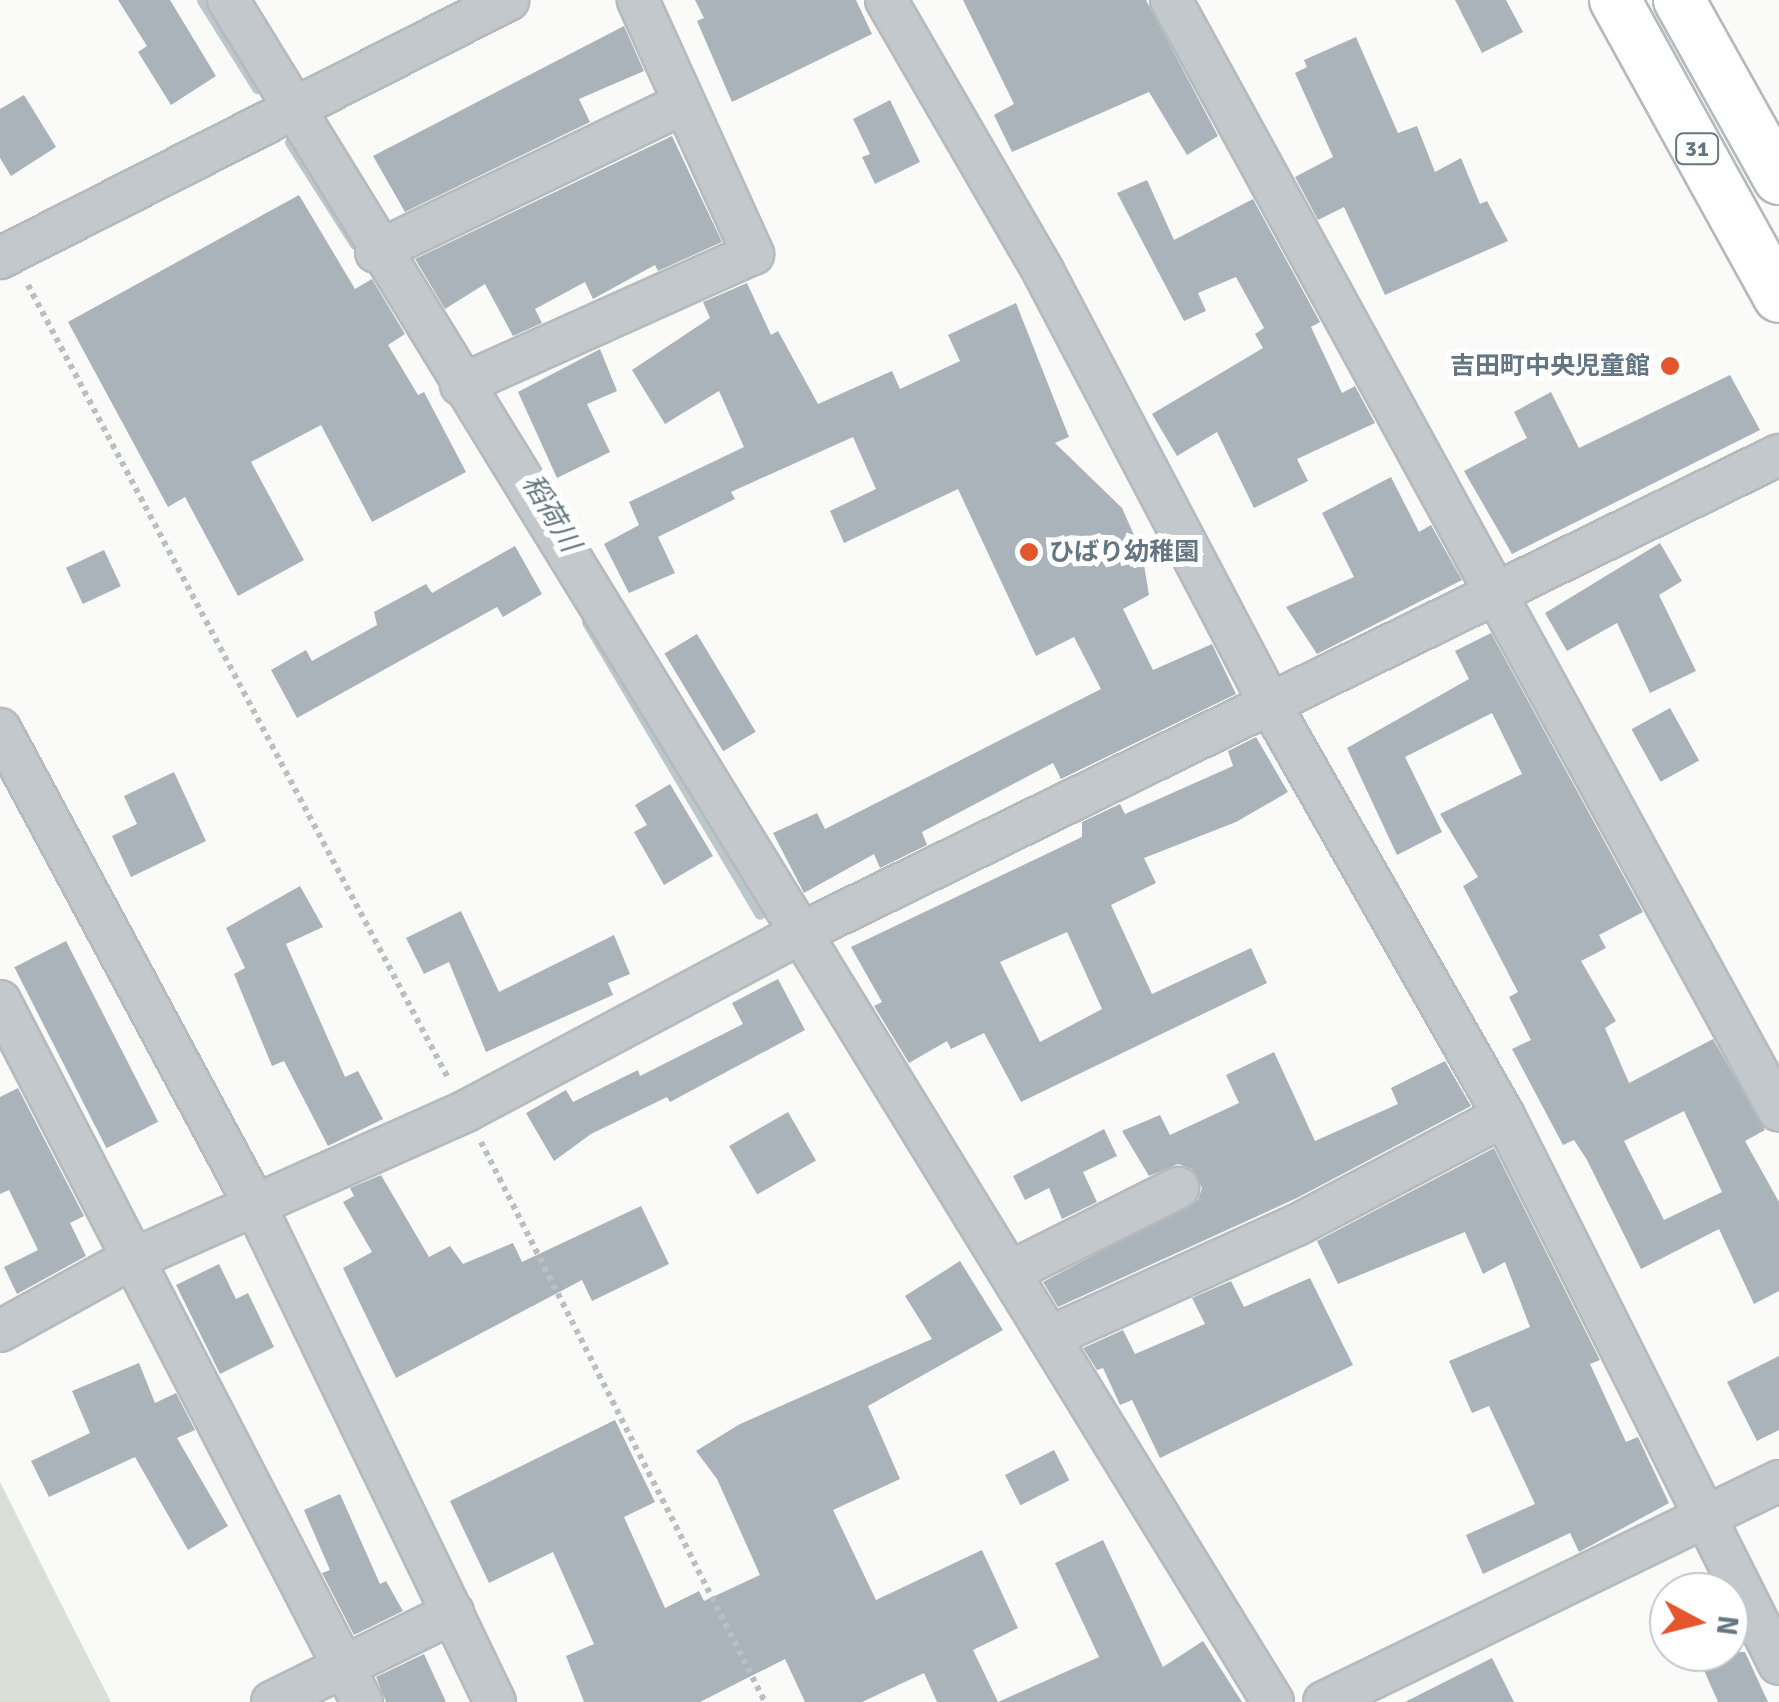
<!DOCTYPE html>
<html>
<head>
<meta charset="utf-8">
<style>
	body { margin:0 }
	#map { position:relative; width:1779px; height:1702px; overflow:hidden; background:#fafaf8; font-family:Signika,"Noto Sans JP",sans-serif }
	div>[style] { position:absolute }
	.green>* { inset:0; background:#dadfd7 }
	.stream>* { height:11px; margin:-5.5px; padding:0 5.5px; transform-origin:5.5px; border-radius:5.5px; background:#bbc7cb }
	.building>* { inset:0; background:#aab3b9; transform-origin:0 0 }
	.path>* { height:6px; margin-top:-3px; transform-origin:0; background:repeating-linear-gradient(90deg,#bbbfc2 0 5px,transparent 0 10px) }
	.roads { filter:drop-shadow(2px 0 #b5babe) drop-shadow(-2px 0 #b5babe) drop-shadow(0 2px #b5babe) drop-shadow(0 -2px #b5babe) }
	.minor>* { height:40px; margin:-20px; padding:0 20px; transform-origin:20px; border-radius:20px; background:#c3c8cc }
	.major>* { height:50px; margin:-25px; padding:0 25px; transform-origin:25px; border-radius:25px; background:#fff }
	.dots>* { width:28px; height:28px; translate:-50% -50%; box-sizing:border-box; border:5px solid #fff; border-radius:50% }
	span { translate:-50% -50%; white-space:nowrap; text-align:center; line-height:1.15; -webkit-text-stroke:10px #fff; paint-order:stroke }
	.shield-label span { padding:2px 8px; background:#fff; border:2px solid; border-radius:8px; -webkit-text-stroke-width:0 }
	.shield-label { font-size:22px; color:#657683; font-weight:700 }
	.poi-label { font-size:25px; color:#657683; font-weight:700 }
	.right { translate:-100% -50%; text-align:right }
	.left { translate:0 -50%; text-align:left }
	.water-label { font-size:28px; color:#60757c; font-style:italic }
	.north { position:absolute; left:1649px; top:1572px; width:100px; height:100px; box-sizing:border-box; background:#fff; border:2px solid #c1c8cd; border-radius:50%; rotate:97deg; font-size:28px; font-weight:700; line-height:40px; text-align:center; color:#657683 }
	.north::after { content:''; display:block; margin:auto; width:35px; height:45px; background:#e4572e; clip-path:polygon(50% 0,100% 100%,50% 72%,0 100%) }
</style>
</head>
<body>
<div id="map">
	<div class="green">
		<div style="clip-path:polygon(0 1482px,57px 1596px,111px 1702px,0 1702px)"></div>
	</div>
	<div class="stream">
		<div style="left:202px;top:0;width:104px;rotate:58deg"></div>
		<div style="left:290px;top:142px;width:121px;rotate:57.5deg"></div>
		<div style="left:587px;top:622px;width:339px;rotate:59.4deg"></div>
	</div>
	<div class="building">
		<div style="clip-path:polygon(118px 0,170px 0,216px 76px,171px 105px,138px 52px,147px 46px)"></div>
		<div style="clip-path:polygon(695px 0,856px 0,872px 34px,732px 102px,697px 21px,704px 18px)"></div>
		<div style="clip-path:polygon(963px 0,1146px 0,1218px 136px,1187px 155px,1149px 92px,1012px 152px,994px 115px,1014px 104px)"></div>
		<div style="clip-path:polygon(1455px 0,1506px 0,1523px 32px,1482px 53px)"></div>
		<div style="clip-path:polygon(624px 26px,644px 71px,579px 99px,590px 122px,405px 212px,373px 156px)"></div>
		<div style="clip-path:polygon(1356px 37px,1398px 133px,1417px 126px,1435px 172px,1461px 158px,1480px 204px,1487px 201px,1508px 241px,1385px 295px,1344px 207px,1318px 220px,1295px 177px,1333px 157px,1295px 73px,1307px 67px,1304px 60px)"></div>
		<div style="clip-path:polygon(24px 95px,56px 147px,11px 176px,0 158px,0 109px)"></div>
		<div style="clip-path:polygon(890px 100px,920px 162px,875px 184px,862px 157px,870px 154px,853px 119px)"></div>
		<div style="clip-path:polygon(672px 136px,722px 242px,658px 271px,655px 265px,593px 299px,585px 282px,535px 309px,542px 323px,513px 336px,485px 284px,445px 309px,415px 259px)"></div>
		<div style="clip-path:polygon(1147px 180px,1174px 240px,1253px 199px,1320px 322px,1311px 327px,1342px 393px,1355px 386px,1375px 423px,1297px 459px,1308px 481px,1254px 508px,1217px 432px,1177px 456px,1152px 414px,1263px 348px,1255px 334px,1264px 328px,1236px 277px,1198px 293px,1206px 311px,1184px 321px,1117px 193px)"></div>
		<div style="clip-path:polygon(299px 195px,355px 289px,372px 279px,405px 334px,388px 345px,418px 395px,424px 392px,466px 472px,372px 522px,321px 425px,251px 462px,304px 560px,238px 596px,185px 497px,168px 507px,68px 322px)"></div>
		<div style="clip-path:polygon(747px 283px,771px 335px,778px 331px,818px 404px,892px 371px,900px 389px,960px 361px,948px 335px,1016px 303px,1069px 437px,1055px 443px,1122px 508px,1142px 553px,1149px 595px,1123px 609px,1153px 670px,1212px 644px,1236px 694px,1061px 779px,1053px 763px,922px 832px,927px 845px,880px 868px,874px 854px,804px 893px,773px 833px,817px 813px,825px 829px,1101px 689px,1074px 637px,1036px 656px,958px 489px,844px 543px,830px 511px,876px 489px,853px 437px,731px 492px,735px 499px,658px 537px,675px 573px,629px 593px,604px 544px,639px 525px,629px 502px,744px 447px,719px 391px,665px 424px,632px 370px,710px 318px,703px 302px)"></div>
		<div style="clip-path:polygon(600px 349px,617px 391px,587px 404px,610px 452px,557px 478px,518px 392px)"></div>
		<div style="clip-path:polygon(1730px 375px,1760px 430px,1512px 554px,1464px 471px,1527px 438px,1514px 412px,1551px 392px,1579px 448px)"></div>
		<div style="clip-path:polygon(1391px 477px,1419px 532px,1431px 525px,1462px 580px,1317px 654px,1286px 607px,1354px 577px,1322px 513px)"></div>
		<div style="clip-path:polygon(1660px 543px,1682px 581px,1659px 595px,1696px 671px,1650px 693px,1617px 623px,1567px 651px,1545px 613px)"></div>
		<div style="clip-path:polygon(515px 546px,542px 594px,503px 617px,497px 607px,297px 718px,271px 670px,306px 650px,312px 661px,377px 625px,374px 612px,426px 584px,432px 593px)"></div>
		<div style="left:104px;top:550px;width:40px;height:42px;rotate:65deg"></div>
		<div style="clip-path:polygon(evenodd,1491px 633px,1643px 912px,1599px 935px,1606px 948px,1581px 961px,1616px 1021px,1605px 1028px,1629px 1083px,1713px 1039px,1765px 1130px,1745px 1141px,1779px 1202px,1779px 1291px,1754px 1304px,1719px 1229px,1641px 1269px,1587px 1160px,1574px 1140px,1563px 1145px,1512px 1049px,1531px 1040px,1509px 997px,1518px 992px,1463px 886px,1478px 877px,1440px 814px,1522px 774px,1492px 713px,1405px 757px,1442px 832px,1397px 855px,1347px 748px,1469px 679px,1455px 651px,1491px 633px,1684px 1111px,1722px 1192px,1664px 1220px,1624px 1141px,1684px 1111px)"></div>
		<div style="left:697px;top:634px;width:114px;height:38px;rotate:59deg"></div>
		<div style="left:1670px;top:708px;width:60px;height:44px;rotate:61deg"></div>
		<div style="clip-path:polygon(evenodd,1256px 737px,1288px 792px,1236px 822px,1144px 858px,1156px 883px,1111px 905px,1152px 994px,1251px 948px,1267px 983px,1021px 1102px,984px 1033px,951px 1049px,947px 1041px,909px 1063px,874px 1006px,882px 1002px,851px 947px,1082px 837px,1082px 822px,1120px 804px,1125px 814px,1233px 766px,1228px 751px,1256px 737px,1067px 932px,1102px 1009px,1040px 1042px,1000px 962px,1067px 932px)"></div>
		<div style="clip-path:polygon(174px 772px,206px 841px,131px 877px,112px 836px,137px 824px,124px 796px)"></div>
		<div style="clip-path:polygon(670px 784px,713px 856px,664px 885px,634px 832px,647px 825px,635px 805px)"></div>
		<div style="clip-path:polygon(300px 886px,323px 927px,286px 944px,345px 1077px,358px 1071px,383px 1119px,328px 1146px,284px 1061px,272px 1066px,234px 974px,245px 968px,226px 928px)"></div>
		<div style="clip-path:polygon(461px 911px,499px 992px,614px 935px,630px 974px,608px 983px,613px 995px,486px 1052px,449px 962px,424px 974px,406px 938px)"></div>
		<div style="left:66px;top:941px;width:203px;height:58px;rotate:63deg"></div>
		<div style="clip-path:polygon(778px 979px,805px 1030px,670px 1102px,667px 1097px,591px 1134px,554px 1161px,526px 1113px,566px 1090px,573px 1102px,638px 1070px,640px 1076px,743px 1024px,732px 1003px)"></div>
		<div style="clip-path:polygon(1274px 1052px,1315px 1141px,1398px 1104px,1391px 1088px,1445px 1061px,1471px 1106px,1297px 1198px,1058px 1307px,1043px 1282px,1198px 1200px,1202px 1188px,1192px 1169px,1178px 1164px,1149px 1176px,1122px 1131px,1160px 1115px,1170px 1135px,1239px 1103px,1226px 1075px)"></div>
		<div style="clip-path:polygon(18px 1088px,84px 1216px,70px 1223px,86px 1256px,17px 1294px,4px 1267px,38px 1250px,9px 1190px,0 1194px,0 1097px)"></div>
		<div style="left:788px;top:1112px;width:56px;height:68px;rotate:60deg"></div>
		<div style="clip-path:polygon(1104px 1129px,1117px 1156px,1083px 1172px,1097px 1202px,1062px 1219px,1049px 1188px,1025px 1200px,1013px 1176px)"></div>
		<div style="clip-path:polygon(1494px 1148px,1600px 1360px,1590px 1364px,1626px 1442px,1638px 1437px,1669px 1503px,1579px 1552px,1570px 1533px,1483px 1574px,1466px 1535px,1535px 1504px,1489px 1406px,1472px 1413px,1449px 1361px,1530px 1327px,1505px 1262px,1483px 1274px,1465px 1232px,1338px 1284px,1317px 1241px)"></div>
		<div style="clip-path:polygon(381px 1175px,429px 1257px,450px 1246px,463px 1264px,513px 1243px,522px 1262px,641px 1206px,669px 1264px,592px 1301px,582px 1280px,396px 1378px,343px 1268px,372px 1252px,343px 1202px,354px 1196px,350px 1188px)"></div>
		<div style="clip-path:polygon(960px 1261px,1003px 1330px,868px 1406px,900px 1479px,833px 1510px,876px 1600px,982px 1550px,1018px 1628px,973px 1650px,998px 1702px,1099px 1657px,1055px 1563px,1103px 1540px,1163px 1667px,1203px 1641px,1242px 1702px,937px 1702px,924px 1673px,862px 1702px,805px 1702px,785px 1659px,700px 1702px,584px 1702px,566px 1656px,594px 1644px,553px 1552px,489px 1583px,450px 1501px,615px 1420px,655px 1502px,624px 1517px,665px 1608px,699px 1591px,704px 1601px,760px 1575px,717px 1479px,696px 1451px,740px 1424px,932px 1339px,905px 1296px)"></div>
		<div style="clip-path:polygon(219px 1264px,236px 1299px,248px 1293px,274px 1347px,220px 1374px,176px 1285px)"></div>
		<div style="clip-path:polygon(1310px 1278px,1353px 1365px,1160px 1458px,1132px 1400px,1120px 1405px,1103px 1368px,1097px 1370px,1083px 1348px,1123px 1330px,1135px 1354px,1205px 1324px,1192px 1298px,1231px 1281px,1244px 1307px)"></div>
		<div style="clip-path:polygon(1779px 1356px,1779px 1430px,1757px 1441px,1727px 1382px)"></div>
		<div style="clip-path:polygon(139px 1363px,155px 1403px,176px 1393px,195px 1430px,177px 1438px,228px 1526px,188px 1550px,135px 1457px,49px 1497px,31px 1461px,90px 1433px,72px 1391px)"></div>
		<div style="left:1054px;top:1450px;width:34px;height:55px;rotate:63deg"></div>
		<div style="clip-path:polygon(340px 1494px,380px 1584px,386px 1581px,403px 1611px,354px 1635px,322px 1573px,330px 1570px,304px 1510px)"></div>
		<div style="clip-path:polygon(1696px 1652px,1745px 1652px,1768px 1702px,1718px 1702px)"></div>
		<div style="clip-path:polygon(424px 1654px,446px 1702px,386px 1702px,376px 1677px)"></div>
		<div style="clip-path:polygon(1492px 1658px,1514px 1702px,1405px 1702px)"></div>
	</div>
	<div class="path">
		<div style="left:28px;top:285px;width:897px;rotate:62.09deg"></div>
		<div style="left:481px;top:1142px;width:628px;rotate:63.11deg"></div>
	</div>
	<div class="roads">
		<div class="minor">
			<div style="left:228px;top:0;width:1997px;rotate:58.45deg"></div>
			<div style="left:886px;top:0;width:315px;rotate:59.9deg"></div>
			<div style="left:1044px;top:273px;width:487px;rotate:62.3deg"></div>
			<div style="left:1270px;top:704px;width:474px;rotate:60.4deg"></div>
			<div style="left:1504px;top:1116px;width:613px;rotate:63.35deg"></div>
			<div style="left:1171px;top:0;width:1266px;rotate:61.31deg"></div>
			<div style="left:376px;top:252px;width:342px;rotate:-25.8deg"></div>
			<div style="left:0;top:258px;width:570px;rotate:-26.92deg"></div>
			<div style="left:461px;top:385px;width:320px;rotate:-24.2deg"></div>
			<div style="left:753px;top:254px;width:279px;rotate:-114.4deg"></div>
			<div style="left:0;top:729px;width:544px;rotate:61.83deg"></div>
			<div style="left:257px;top:1209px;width:547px;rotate:64.23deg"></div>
			<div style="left:0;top:1001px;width:789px;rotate:62.69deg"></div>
			<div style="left:1012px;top:1271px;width:186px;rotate:-26.6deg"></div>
			<div style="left:0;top:1331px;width:132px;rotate:-28.9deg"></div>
			<div style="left:116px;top:1267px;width:383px;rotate:-24deg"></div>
			<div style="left:466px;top:1111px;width:384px;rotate:-28deg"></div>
			<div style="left:805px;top:931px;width:1084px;rotate:-26.05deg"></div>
			<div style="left:1052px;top:1336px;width:269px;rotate:-24.4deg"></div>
			<div style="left:1297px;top:1225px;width:234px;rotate:-27.8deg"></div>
			<div style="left:272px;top:1702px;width:202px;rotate:-26.2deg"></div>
			<div style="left:1324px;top:1702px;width:506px;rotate:-25.91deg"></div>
		</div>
		<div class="major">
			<div style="left:1615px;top:0;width:339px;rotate:61.1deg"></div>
			<div style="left:1679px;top:0;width:205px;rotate:60.8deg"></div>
		</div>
	</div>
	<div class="dots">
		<div style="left:1670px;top:366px;background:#e4572e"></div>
		<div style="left:1029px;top:552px;background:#e4572e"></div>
	</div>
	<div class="shield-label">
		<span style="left:1697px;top:149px">31</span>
	</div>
	<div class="poi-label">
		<span class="right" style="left:1650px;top:366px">吉田町中央児童館</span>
		<span class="left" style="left:1049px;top:552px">ひばり幼稚園</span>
	</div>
	<div class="water-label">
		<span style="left:551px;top:513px;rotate:59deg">稻荷川</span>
	</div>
	<div class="north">N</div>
</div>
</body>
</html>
